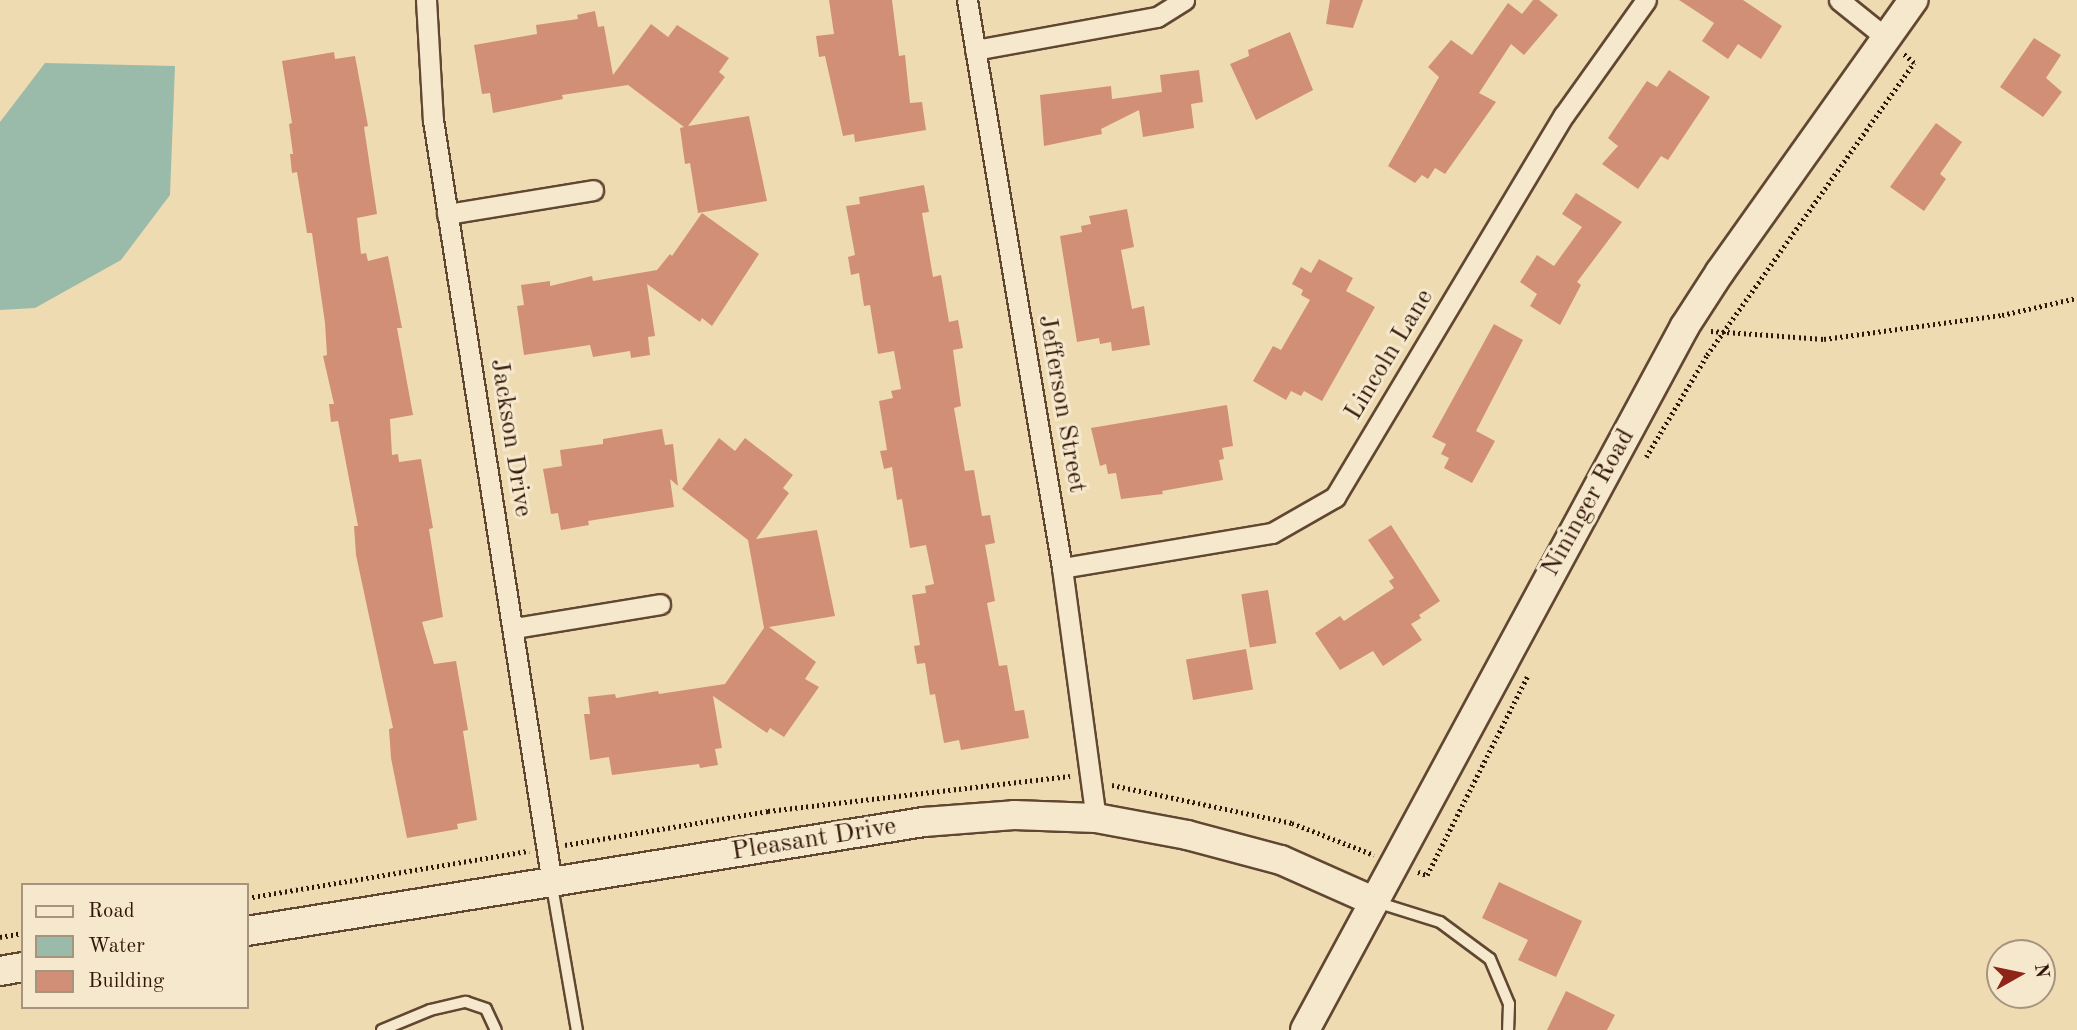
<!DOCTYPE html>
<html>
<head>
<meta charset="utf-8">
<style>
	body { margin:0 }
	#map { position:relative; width:2077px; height:1030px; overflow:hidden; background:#efdbb2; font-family:"Old Standard TT",serif }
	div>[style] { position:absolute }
	.water>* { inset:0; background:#9abbaa }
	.building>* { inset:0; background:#d18f77; transform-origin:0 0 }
	.path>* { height:4.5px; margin-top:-2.25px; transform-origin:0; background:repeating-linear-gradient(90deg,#321608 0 2px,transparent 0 5.5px) }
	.roads { filter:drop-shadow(2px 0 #614732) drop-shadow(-2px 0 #614732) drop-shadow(0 2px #614732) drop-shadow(0 -2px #614732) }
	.lane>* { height:10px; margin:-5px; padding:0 5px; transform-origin:5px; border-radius:5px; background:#f5e8cd }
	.street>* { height:19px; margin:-9.5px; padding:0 9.5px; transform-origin:9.5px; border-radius:9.5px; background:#f5e8cd }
	.secondary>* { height:28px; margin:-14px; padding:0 14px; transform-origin:14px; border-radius:14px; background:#f5e8cd }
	span { translate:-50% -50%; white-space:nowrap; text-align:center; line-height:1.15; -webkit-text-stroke:6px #f5e8cd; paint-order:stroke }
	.street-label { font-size:26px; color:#321608 }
	.legend { position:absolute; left:21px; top:883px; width:228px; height:126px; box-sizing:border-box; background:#f5e8cd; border:2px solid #a7947e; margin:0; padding:9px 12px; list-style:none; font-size:21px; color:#321608 }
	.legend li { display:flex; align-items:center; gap:14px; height:35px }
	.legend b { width:35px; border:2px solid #a7947e }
	.north { position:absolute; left:1986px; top:939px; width:70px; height:70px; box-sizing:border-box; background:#f5e8cd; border:2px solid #a7947e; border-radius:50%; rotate:81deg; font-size:19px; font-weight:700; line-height:28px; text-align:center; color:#321608 }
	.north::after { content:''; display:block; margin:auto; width:24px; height:32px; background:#8f2418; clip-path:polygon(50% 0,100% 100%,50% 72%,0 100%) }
</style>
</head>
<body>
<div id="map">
	<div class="water">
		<div style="clip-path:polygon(45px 63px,175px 66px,170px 195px,121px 260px,35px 308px,0 310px,0 122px)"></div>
	</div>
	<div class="building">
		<div style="clip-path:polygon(829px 0,892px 0,899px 56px,905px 55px,910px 103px,922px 102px,926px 130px,855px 142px,854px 134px,843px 136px,825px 56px,819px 57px,816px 36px,834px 34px)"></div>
		<div style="clip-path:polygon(1330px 0,1363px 0,1353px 28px,1326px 24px)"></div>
		<div style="clip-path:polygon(1533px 0,1539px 0,1558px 15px,1524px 55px,1511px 44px,1479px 93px,1496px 102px,1445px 174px,1435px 168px,1428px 179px,1422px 175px,1415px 183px,1388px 166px,1439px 77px,1428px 67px,1451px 40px,1472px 55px,1508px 3px,1522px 14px)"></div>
		<div style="clip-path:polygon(1679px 0,1743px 0,1782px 26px,1761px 59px,1738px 44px,1728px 59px,1702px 41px,1714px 23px)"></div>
		<div style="clip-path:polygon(595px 11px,598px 27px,604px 26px,613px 75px,651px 24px,668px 37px,677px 25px,729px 58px,719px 72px,725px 77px,688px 126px,749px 116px,767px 201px,698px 213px,690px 163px,685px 164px,680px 128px,684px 127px,628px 85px,562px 95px,563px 99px,493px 113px,490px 93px,482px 94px,474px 45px,537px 34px,536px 25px,578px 19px,577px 15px)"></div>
		<div style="clip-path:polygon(1290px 32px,1313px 90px,1256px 120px,1230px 64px,1249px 56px,1248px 50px)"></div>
		<div style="clip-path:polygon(2034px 38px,2061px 55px,2046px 78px,2062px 92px,2043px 117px,2000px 87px)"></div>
		<div style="clip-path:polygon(334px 52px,335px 59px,355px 56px,368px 126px,364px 127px,377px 214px,357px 218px,361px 254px,366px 253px,368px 261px,388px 256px,402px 328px,397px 328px,413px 415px,390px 419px,392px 455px,398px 454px,399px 462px,421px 459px,433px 528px,429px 529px,443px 617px,422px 622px,434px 664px,456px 661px,468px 730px,463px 731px,477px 820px,457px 824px,458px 829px,407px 838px,391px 758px,389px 729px,393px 728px,356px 555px,354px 526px,358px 526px,338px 421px,331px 422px,329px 404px,334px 404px,323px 356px,327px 355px,325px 323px,312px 233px,307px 233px,297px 172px,292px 173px,290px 154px,293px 154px,289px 124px,292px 123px,282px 61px)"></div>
		<div style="clip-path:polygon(1199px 70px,1203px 102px,1191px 104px,1194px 128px,1143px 137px,1139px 110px,1101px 129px,1102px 134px,1044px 146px,1040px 95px,1111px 86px,1112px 99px,1162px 92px,1160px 75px)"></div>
		<div style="clip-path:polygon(1669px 70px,1710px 97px,1668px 160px,1661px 156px,1638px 189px,1602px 164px,1618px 146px,1608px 138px,1647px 81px,1657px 87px)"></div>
		<div style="clip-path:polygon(1936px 123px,1962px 142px,1940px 174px,1946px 179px,1924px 211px,1890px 187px)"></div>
		<div style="clip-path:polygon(924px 185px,929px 212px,922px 213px,933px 277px,941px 275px,949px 322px,958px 320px,963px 348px,953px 350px,961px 406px,954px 408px,965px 471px,974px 470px,982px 516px,990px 515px,995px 543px,985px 545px,995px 601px,987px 603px,999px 666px,1007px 665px,1015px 711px,1024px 710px,1029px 738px,961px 750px,959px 740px,944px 743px,935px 694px,930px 695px,925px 663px,917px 664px,914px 646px,920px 645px,912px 595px,926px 593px,925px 586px,934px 584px,926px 545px,910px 548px,902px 499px,897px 500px,892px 467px,884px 469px,880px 451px,887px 450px,879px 401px,893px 398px,891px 391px,901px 389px,894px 351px,878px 354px,870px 305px,864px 306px,859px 273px,851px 275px,848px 257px,855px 255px,846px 206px,860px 204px,859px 197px)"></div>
		<div style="clip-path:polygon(1576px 193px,1622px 222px,1577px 282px,1581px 285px,1560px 325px,1530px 306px,1537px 294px,1520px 282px,1537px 255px,1554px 266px,1582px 227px,1562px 214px)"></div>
		<div style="clip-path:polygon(1127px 209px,1134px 247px,1121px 250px,1132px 309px,1144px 306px,1150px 345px,1112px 351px,1111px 342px,1100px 344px,1099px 338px,1077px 342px,1060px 236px,1082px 232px,1081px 226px,1091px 224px,1089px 216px)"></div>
		<div style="clip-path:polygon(702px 213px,759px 254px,712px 326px,702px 318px,700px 322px,647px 284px,655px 336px,648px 337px,650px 355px,631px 358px,630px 351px,593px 357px,590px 345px,524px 355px,517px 306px,524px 305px,521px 285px,550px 281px,550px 286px,592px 276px,593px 281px,657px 270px,670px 254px,672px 256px)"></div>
		<div style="clip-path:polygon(1319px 259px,1353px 278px,1346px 291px,1375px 307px,1322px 401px,1304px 391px,1301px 396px,1291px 391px,1286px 400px,1253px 381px,1273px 346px,1281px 350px,1310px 300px,1301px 295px,1303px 290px,1292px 284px,1301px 267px,1311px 273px)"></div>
		<div style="clip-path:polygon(1494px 324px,1523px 340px,1476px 431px,1495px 441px,1472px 483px,1444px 468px,1449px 458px,1441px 454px,1446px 444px,1432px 437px)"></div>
		<div style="clip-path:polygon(1227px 405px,1233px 446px,1222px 448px,1224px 459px,1219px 460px,1223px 480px,1162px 491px,1163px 494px,1121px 499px,1116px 473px,1108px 474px,1106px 464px,1100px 466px,1091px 428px)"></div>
		<div style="clip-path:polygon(662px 429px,665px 445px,673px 444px,678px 486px,670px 479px,674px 507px,588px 521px,589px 525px,561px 530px,558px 513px,551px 514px,543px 469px,562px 466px,560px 450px,603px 444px,603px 439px)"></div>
		<div style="clip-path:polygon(719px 438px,735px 451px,745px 438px,793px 475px,783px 488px,789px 493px,756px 539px,817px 530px,835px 616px,769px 627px,816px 662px,805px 679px,819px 687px,784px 737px,770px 728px,767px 733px,713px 696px,722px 748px,715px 749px,718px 765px,700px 768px,699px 764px,612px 775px,609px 757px,590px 760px,584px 714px,590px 714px,588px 697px,615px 694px,616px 698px,658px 691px,659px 694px,725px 684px,764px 628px,748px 540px,682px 489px)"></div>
		<div style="clip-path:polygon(1391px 525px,1440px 601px,1419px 615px,1421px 618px,1411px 624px,1422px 640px,1383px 666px,1373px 651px,1340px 670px,1315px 633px,1340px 616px,1344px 621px,1394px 588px,1389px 581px,1394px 578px,1368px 540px)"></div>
		<div style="left:1268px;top:590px;width:54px;height:27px;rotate:81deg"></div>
		<div style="left:1246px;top:649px;width:41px;height:61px;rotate:80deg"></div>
		<div style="clip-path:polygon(1499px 882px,1582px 921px,1556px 977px,1518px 960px,1528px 940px,1482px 918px)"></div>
		<div style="clip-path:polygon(1566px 991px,1615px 1015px,1607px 1030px,1547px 1030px)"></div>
	</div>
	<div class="path">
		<div style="left:1711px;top:331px;width:113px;rotate:4deg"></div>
		<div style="left:1824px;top:339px;width:180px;rotate:-7.7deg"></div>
		<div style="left:2002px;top:315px;width:77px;rotate:-12.8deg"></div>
		<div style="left:1646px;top:457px;width:119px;rotate:-59.1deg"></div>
		<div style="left:1707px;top:355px;width:358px;rotate:-54.7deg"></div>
		<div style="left:1914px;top:63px;width:16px;rotate:-140deg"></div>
		<div style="left:1112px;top:785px;width:184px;rotate:11.9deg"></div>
		<div style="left:1292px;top:823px;width:88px;rotate:21.3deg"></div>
		<div style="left:565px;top:845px;width:206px;rotate:-9.5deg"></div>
		<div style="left:768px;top:811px;width:304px;rotate:-6.6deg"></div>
		<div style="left:1418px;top:872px;width:9px;rotate:18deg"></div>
		<div style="left:1427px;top:875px;width:222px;rotate:-63.2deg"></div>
		<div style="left:247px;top:898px;width:286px;rotate:-9.5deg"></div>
		<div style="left:0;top:937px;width:23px;rotate:-10deg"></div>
	</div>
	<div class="roads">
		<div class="lane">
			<div style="left:552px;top:886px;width:146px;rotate:80.2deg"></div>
			<div style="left:1376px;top:902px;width:67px;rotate:17.4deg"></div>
			<div style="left:1440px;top:922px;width:62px;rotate:36.5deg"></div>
			<div style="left:1490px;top:959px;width:49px;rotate:67.1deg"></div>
			<div style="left:1509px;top:1004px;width:26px;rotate:92deg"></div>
			<div style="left:382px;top:1030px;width:52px;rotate:-22.6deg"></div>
			<div style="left:430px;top:1010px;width:37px;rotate:-13deg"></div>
			<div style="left:466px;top:1002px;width:21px;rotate:19deg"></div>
			<div style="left:486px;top:1009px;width:23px;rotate:65deg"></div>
		</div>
		<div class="street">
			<div style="left:426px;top:0;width:120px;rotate:86.7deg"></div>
			<div style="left:433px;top:120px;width:772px;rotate:81.14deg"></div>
			<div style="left:967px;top:0;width:576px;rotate:80.5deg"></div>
			<div style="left:1062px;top:568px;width:252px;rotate:82.3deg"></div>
			<div style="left:1839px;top:0;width:59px;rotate:38.8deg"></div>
			<div style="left:975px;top:50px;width:185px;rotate:-10.3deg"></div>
			<div style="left:1157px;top:17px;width:32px;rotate:-32deg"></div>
			<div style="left:447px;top:214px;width:148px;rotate:-9.3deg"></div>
			<div style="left:1062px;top:568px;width:213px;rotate:-9.5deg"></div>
			<div style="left:1272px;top:533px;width:73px;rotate:-29.7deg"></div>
			<div style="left:1335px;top:497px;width:445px;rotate:-59.1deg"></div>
			<div style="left:1564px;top:115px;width:141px;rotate:-54.5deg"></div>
			<div style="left:514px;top:628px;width:148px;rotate:-9.3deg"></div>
		</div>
		<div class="secondary">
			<div style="left:247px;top:931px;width:686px;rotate:-9.15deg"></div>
			<div style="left:924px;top:822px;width:90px;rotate:-4.4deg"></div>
			<div style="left:1014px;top:815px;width:82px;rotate:2.1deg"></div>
			<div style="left:1096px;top:818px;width:93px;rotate:10.6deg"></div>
			<div style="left:1187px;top:835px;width:97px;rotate:14.9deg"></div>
			<div style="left:1281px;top:860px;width:101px;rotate:24deg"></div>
			<div style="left:0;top:971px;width:23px;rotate:-10deg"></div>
			<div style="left:1305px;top:1030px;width:800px;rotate:-61.64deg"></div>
			<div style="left:1685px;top:326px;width:64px;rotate:-57.1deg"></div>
			<div style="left:1720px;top:272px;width:334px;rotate:-54.6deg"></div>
		</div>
	</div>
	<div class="street-label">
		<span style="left:1390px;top:355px;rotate:-59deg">Lincoln Lane</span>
		<span style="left:1061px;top:404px;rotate:80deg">Jefferson Street</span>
		<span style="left:510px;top:438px;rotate:81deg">Jackson Drive</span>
		<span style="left:1589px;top:503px;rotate:-61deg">Nininger Road</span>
		<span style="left:814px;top:840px;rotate:-9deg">Pleasant Drive</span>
	</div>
	<ul class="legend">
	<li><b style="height:9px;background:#f5e8cd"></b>Road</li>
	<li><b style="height:19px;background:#9abbaa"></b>Water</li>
	<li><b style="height:19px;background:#d18f77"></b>Building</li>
	</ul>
	<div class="north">N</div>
</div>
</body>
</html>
